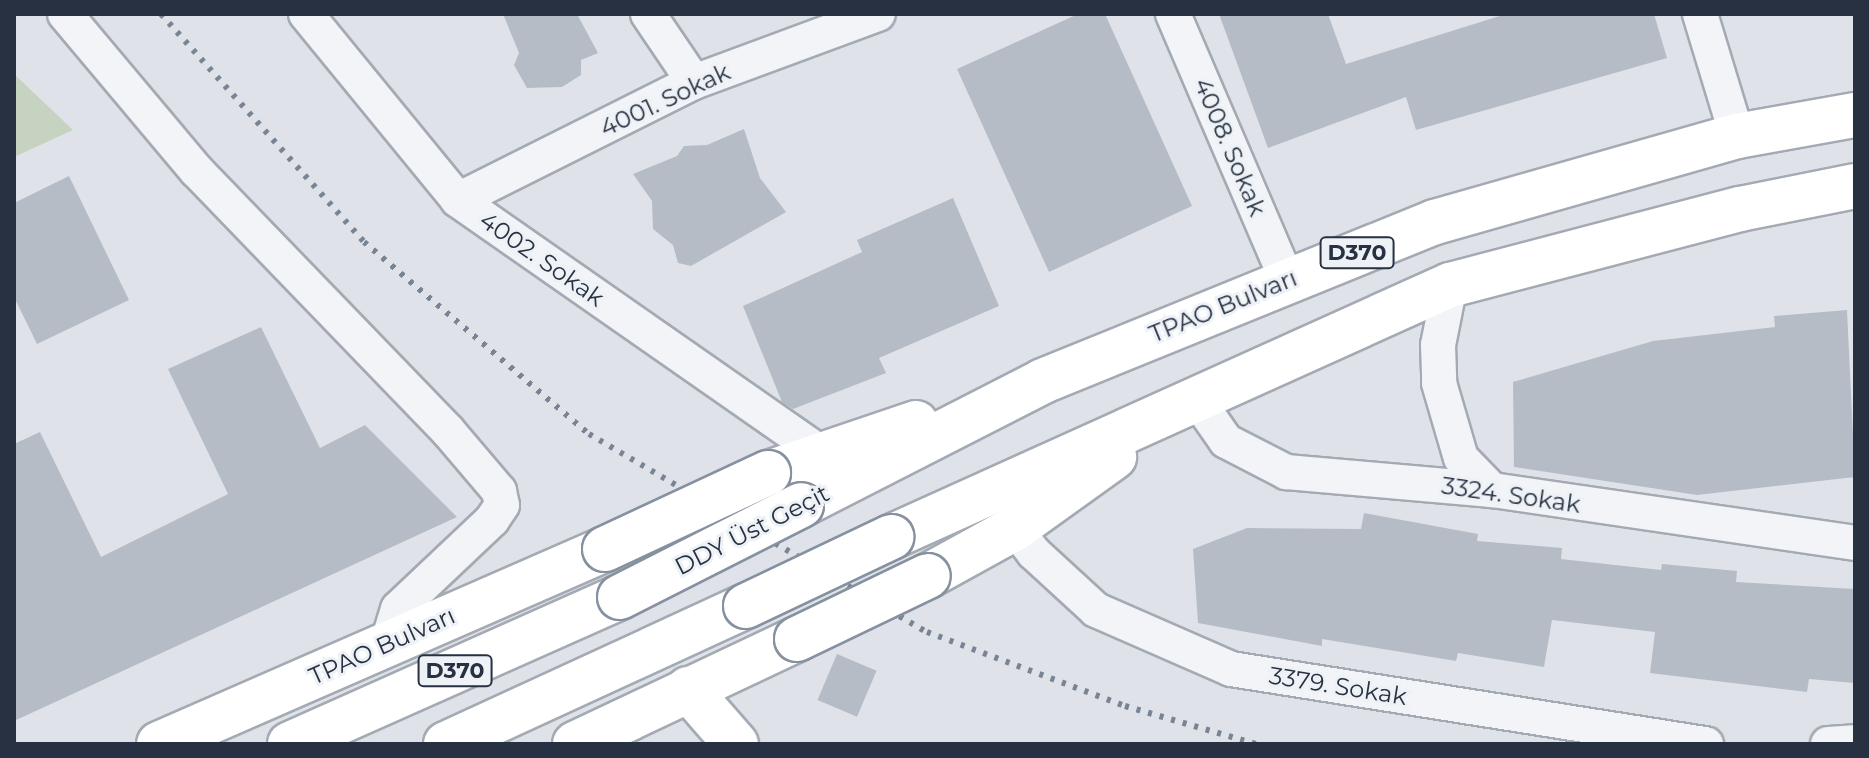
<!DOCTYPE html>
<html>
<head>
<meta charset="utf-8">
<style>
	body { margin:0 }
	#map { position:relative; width:1869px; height:758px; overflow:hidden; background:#dfe3e9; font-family:Montserrat,sans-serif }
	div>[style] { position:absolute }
	.green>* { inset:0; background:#c5d3c0 }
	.building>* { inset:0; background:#b6bcc6; transform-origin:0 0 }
	.roads { filter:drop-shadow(2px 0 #a4aab3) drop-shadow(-2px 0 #a4aab3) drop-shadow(0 2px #a4aab3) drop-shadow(0 -2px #a4aab3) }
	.street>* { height:34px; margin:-17px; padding:0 17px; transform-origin:17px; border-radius:17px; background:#f2f4f7 }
	.secondary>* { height:44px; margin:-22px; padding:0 22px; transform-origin:22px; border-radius:22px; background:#fff }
	.highway>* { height:44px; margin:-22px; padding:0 22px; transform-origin:22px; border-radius:22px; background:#fff }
	.rail>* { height:6px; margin-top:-3px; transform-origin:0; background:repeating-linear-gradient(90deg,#788393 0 4px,transparent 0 12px) }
	.bridges { filter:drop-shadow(2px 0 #8691a0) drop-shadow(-2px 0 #8691a0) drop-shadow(0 2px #8691a0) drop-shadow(0 -2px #8691a0) }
	.highway-bridge>* { height:44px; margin:-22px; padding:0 22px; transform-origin:22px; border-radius:22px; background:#fff }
	span { translate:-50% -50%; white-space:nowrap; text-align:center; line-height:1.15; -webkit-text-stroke:6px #eef2f6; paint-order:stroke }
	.shield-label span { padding:2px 6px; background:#eef2f6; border:2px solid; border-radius:6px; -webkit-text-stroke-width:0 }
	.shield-label { font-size:22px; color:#273141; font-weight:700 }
	.street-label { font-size:24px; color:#273141 }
	.frame { position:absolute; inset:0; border:16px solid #273141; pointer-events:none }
</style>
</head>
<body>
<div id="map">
	<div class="green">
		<div style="clip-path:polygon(14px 74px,73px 130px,14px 157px)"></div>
	</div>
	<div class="building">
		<div style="clip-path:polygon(503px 14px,577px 14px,598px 53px,581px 60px,581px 75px,562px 87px,527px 88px,514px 65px,519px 53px)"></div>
		<div style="clip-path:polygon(1078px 14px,1105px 14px,1192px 206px,1049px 272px,957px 69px)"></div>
		<div style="clip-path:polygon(1219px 14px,1328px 14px,1346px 64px,1506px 14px,1654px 14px,1667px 58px,1416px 130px,1406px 97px,1268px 148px)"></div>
		<div style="clip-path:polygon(744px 129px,760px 178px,786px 212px,691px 266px,678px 263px,673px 245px,653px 229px,652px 201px,633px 174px,677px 156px,684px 146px,707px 145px)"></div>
		<div style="clip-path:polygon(69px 176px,129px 300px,37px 344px,14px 297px,14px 203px)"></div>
		<div style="clip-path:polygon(953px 198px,999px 306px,879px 358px,886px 373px,793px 409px,782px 402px,743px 306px,862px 252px,857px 240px)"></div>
		<div style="clip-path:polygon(1847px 310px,1855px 477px,1697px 495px,1514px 467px,1513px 382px,1653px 341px,1775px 327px,1774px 316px)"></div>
		<div style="clip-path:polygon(261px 327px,320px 448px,365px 425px,457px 517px,14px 721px,14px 444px,40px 432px,101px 557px,228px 494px,168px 369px)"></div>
		<div style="clip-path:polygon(1364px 513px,1478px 534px,1477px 541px,1562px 548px,1561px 559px,1661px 570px,1662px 564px,1737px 571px,1736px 582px,1855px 589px,1855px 683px,1809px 679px,1807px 692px,1650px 673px,1655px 632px,1552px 620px,1544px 667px,1458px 653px,1456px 661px,1322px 639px,1322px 646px,1198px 623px,1193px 549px,1247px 528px,1361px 529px)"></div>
		<div style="left:837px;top:654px;width:43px;height:50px;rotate:23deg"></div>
	</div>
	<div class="roads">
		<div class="street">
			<div style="left:65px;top:14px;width:204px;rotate:50deg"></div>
			<div style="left:196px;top:170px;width:363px;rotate:46deg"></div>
			<div style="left:448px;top:431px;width:79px;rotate:49.6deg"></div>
			<div style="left:499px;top:491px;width:14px;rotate:78deg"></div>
			<div style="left:502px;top:505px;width:18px;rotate:124deg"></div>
			<div style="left:492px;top:520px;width:129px;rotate:136.6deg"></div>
			<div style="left:398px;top:609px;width:37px;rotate:107deg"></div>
			<div style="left:306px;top:14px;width:240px;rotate:50.7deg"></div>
			<div style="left:458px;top:200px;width:444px;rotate:34.9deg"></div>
			<div style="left:648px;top:14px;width:82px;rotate:55.9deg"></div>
			<div style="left:1173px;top:14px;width:289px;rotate:66.8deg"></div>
			<div style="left:1700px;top:14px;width:127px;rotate:73.1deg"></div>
			<div style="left:458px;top:200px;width:264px;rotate:-26.6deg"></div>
			<div style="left:694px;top:82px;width:196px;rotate:-20.3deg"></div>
			<div style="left:1450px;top:285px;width:61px;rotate:101.3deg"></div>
			<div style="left:1438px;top:345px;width:38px;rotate:88deg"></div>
			<div style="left:1439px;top:383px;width:78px;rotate:73.7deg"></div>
			<div style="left:1461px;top:458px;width:45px;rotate:45.9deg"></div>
			<div style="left:1196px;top:398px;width:52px;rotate:55.1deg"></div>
			<div style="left:1226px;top:441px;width:68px;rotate:27.3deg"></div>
			<div style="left:1286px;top:472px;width:207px;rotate:5deg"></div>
			<div style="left:1492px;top:490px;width:367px;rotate:8.3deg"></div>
			<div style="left:1015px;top:528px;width:31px;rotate:53deg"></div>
			<div style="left:1034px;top:553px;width:84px;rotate:42.6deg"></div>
			<div style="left:1096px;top:610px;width:147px;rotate:23.6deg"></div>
			<div style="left:1231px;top:669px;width:481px;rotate:9deg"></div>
			<div style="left:1828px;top:744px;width:27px;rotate:-4deg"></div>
		</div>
		<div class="secondary">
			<div style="left:688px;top:689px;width:73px;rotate:48.9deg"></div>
		</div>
		<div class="highway">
			<div style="left:768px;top:473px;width:156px;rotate:-18.7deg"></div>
			<div style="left:801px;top:505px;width:272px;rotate:-27.1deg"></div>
			<div style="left:1043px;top:381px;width:423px;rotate:-22.1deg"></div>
			<div style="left:1435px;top:222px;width:314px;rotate:-15.9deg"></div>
			<div style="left:1737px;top:136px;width:120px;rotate:-10.1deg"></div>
			<div style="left:891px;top:537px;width:613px;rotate:-24.27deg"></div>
			<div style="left:1450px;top:285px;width:300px;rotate:-14.7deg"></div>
			<div style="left:1740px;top:209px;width:117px;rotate:-11.3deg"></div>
			<div style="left:928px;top:576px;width:99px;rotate:-28.9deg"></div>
			<div style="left:1015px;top:528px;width:122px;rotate:-35.6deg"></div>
			<div style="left:159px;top:744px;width:487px;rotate:-23.6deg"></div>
			<div style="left:290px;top:744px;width:361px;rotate:-24deg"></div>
			<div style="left:446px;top:744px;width:330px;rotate:-24.7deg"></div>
			<div style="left:575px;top:744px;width:246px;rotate:-25.3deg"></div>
		</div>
	</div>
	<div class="rail">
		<div style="left:161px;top:14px;width:305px;rotate:48.3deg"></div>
		<div style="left:364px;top:242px;width:296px;rotate:40.5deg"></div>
		<div style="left:589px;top:434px;width:392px;rotate:30.4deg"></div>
		<div style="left:927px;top:632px;width:211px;rotate:20.5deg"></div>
		<div style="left:1125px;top:706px;width:136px;rotate:16.2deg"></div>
	</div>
	<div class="bridges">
		<div class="highway-bridge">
			<div style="left:605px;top:549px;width:180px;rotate:-25deg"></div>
			<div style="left:620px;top:597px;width:203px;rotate:-26.9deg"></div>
			<div style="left:746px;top:606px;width:161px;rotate:-25.4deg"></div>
			<div style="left:797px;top:639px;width:145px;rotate:-25.7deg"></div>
		</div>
	</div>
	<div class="shield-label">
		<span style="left:1357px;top:253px">D370</span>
		<span style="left:455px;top:671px">D370</span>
	</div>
	<div class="street-label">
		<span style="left:665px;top:100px;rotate:-25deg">4001. Sokak</span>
		<span style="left:1230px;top:147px;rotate:67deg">4008. Sokak</span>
		<span style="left:542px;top:259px;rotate:35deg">4002. Sokak</span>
		<span style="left:1223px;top:306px;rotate:-22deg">TPAO Bulvarı</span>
		<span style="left:1511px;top:495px;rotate:8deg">3324. Sokak</span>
		<span style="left:752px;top:530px;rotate:-27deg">DDY Üst Geçit</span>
		<span style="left:382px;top:646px;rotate:-24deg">TPAO Bulvarı</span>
		<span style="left:1338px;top:686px;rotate:9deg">3379. Sokak</span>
	</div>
	<div class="frame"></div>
</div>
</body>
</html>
